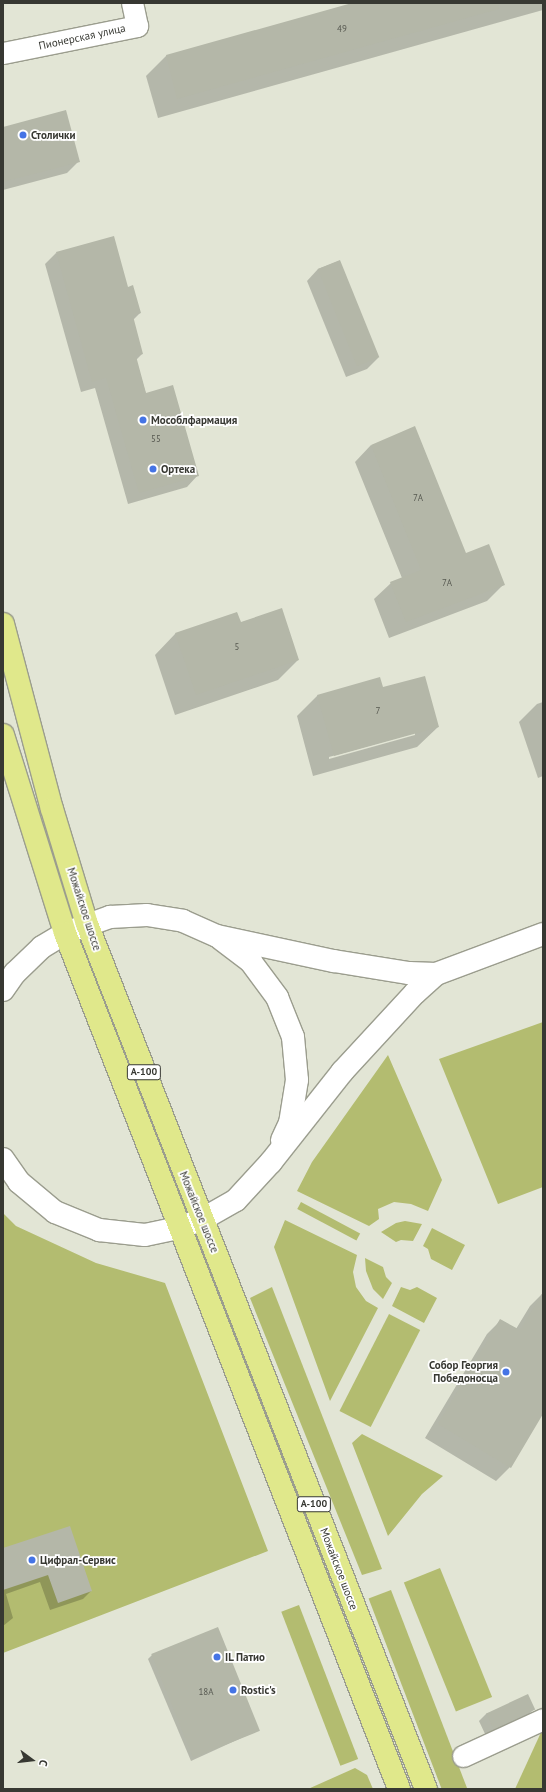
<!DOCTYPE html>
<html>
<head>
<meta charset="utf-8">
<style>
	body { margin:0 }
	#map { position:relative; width:546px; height:1792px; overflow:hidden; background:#e2e5d5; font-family:"PT Sans",sans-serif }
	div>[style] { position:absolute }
	.green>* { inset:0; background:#b3bc70; transform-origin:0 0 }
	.shadow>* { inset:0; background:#0003 }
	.building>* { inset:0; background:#b4b7a8; transform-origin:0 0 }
	.roads { filter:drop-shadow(1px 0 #9b9d8e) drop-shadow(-1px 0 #9b9d8e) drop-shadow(0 1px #9b9d8e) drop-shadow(0 -1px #9b9d8e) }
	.street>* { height:21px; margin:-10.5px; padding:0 10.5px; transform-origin:10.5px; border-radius:10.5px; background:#fff }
	.secondary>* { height:22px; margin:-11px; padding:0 11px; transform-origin:11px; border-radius:11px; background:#fff }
	.primary>* { height:22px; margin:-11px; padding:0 11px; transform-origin:11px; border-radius:11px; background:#e0e88b }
	.dots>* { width:11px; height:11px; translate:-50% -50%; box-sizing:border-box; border:2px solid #fff; border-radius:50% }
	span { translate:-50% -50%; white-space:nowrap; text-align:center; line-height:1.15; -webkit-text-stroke:3.5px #fff; paint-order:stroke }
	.number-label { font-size:9px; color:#565850 }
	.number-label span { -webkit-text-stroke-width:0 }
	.shield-label span { padding:1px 3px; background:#fff; border:1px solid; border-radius:3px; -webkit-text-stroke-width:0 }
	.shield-label { font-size:10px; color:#373832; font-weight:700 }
	.street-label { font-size:11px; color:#373832 }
	.poi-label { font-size:11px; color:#373832; font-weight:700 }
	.left { translate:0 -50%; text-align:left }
	.right { translate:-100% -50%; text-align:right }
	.frame { position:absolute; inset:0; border:4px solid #373832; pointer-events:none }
	.north { position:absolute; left:12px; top:1740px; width:40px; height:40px; -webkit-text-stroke:3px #fff; paint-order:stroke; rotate:105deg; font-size:11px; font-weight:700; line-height:16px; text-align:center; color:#373832 }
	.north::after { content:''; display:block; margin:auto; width:14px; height:18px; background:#373832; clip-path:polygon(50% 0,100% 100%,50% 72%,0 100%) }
</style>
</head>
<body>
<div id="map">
	<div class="green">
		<div style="clip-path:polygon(543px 1022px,543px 1187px,498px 1204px,439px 1059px)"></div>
		<div style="clip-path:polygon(388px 1055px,442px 1180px,428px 1211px,411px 1204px,394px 1202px,378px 1209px,379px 1219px,369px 1226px,297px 1191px,312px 1162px)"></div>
		<div style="left:301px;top:1202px;width:67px;height:8px;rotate:28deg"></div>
		<div style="clip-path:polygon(3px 1213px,16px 1226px,96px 1263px,165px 1283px,268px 1551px,3px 1653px)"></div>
		<div style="clip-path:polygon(285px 1220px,357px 1255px,353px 1272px,356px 1287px,366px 1301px,378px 1308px,330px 1401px,274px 1247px)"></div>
		<div style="clip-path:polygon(405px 1221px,422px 1224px,413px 1241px,401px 1240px,396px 1242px,381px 1232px,396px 1223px)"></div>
		<div style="clip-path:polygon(432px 1228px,465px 1245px,452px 1270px,431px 1259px,428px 1249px,423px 1246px)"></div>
		<div style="clip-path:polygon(365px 1258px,383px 1267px,386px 1277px,392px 1283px,383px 1299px,373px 1289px,366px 1271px)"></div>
		<div style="clip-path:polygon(272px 1287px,382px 1569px,362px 1575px,250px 1298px)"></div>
		<div style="clip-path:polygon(401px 1287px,410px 1290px,417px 1287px,437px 1298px,424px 1323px,392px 1306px)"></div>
		<div style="left:389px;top:1314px;width:35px;height:109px;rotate:27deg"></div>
		<div style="clip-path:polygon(362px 1434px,443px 1476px,422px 1494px,388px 1536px,352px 1443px)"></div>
		<div style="left:440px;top:1568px;width:139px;height:39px;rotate:68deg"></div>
		<div style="left:391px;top:1590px;width:214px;height:24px;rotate:69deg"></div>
		<div style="left:299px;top:1605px;width:165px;height:19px;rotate:69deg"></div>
		<div style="clip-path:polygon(543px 1728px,543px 1789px,515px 1789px)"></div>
		<div style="clip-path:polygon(355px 1768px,367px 1775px,373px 1789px,308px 1789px)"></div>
	</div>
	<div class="shadow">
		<div style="clip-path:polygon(356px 3px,543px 3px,543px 10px,158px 118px,146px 76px,166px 56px)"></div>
		<div style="clip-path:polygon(3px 128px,78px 162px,67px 173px,3px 190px)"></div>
		<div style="clip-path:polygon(56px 253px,127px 288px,140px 313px,133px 320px,142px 354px,136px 360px,146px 394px,198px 475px,187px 487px,128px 504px,95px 388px,81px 392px,45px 264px)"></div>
		<div style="clip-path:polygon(339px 261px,378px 358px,367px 369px,346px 377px,307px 281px,318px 269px)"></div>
		<div style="clip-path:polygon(371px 445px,465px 554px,504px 584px,487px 601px,389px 638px,374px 599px,391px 583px,402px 578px,355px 462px)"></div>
		<div style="clip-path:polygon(237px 613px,240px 623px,298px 660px,278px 680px,175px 715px,155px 655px,175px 634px)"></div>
		<div style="clip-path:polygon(evenodd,382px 688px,438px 727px,417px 747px,313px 776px,297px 716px,317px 696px,382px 688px,415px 733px,415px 735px,329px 759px,329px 757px,415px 733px)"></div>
		<div style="clip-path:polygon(543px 702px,543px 776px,538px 778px,519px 722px,537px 704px)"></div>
		<div style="clip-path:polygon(543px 1293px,543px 1412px,510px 1467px,496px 1481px,425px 1438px,487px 1334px,501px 1320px,516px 1329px,530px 1306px)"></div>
		<div style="clip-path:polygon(3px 1549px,91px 1591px,83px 1599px,50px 1610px,40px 1582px,6px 1594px,13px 1618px,3px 1626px)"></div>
		<div style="clip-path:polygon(152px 1655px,259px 1730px,191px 1761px,148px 1659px)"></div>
		<div style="clip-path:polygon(534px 1709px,526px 1717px,486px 1736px,479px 1721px,487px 1713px)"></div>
	</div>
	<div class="building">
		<div style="clip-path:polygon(352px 3px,498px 3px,499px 9px,177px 99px,166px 55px)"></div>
		<div style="clip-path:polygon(66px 110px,80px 162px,3px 182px,3px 127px)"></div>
		<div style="clip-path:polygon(114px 236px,128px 287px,133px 285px,141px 313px,133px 316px,143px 354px,136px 356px,146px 393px,173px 385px,199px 476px,139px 493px,106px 378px,92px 382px,56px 252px)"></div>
		<div style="left:340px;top:260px;width:105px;height:24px;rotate:68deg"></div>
		<div style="clip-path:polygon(415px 426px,466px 553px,489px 544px,505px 585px,406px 622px,390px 582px,421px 570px,371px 445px)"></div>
		<div style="clip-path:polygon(282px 608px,299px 660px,196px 695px,175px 633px,237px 612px,241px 622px)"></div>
		<div style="clip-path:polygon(425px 676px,439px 727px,334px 756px,317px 695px,380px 677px,383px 687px)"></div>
		<div style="clip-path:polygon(543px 1292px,543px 1414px,511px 1468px,438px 1424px,500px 1319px,520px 1330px)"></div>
		<div style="clip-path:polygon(70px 1526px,92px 1591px,58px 1603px,48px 1575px,3px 1590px,3px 1548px)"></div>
		<div style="left:218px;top:1627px;width:112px;height:72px;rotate:68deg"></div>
		<div style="left:528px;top:1694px;width:17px;height:46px;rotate:65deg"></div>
	</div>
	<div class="roads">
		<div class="street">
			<div style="left:3px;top:53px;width:137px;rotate:-11.4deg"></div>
			<div style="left:137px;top:26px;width:24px;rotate:-102deg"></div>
			<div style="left:463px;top:1756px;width:88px;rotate:-24.8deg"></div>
		</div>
		<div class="secondary">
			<div style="left:221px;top:939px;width:38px;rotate:37deg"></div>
			<div style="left:251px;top:962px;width:44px;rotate:53.4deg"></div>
			<div style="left:277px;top:997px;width:43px;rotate:68.2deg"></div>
			<div style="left:293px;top:1037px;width:43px;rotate:84.7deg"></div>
			<div style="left:297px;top:1080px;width:44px;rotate:99.2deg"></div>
			<div style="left:290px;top:1123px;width:19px;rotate:115deg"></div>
			<div style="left:3px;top:990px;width:21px;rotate:-55deg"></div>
			<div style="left:15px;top:973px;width:37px;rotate:-44deg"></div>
			<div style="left:42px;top:947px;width:27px;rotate:-31deg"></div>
			<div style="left:65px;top:933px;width:48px;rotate:-19.6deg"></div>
			<div style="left:110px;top:917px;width:37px;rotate:-3deg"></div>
			<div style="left:147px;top:915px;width:36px;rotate:9deg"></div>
			<div style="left:183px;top:921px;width:37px;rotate:24deg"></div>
			<div style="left:217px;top:936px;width:120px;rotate:12.1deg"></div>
			<div style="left:334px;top:961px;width:76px;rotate:9.1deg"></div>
			<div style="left:409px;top:973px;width:27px;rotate:2deg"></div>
			<div style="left:3px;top:1159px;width:28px;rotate:55deg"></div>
			<div style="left:19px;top:1182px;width:47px;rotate:39.8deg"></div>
			<div style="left:55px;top:1212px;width:48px;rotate:22.2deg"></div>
			<div style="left:99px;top:1230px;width:46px;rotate:6.2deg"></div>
			<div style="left:145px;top:1235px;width:34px;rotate:-12deg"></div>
			<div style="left:178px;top:1228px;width:24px;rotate:-19deg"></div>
			<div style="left:201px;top:1220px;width:40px;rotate:-29.7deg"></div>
			<div style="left:236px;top:1200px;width:52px;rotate:-47.4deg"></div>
			<div style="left:271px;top:1162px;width:115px;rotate:-51.7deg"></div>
			<div style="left:342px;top:1072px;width:108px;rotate:-47.3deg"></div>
			<div style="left:415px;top:993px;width:28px;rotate:-42deg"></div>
			<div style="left:436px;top:974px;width:114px;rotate:-20.5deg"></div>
		</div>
		<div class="primary">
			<div style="left:3px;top:624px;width:191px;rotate:75.2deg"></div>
			<div style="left:52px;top:809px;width:120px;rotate:73.1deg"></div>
			<div style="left:87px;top:924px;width:929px;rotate:68.6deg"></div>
			<div style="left:3px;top:735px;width:207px;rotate:72.6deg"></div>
			<div style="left:65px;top:933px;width:919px;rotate:68.68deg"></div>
		</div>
	</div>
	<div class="dots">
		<div style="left:23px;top:135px;background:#4574e5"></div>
		<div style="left:143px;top:420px;background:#4574e5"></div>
		<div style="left:153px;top:469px;background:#4574e5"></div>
		<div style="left:506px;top:1372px;background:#4574e5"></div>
		<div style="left:32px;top:1560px;background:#4574e5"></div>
		<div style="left:217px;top:1657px;background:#4574e5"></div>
		<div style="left:233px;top:1690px;background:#4574e5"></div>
	</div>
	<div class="number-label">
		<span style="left:342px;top:29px">49</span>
		<span style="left:156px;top:439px">55</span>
		<span style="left:418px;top:498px">7А</span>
		<span style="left:447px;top:583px">7А</span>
		<span style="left:237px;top:647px">5</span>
		<span style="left:378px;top:711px">7</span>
		<span style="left:206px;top:1692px">18А</span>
	</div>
	<div class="shield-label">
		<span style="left:144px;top:1072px">А-100</span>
		<span style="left:314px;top:1504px">А-100</span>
	</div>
	<div class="street-label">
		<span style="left:82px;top:37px;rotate:-12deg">Пионерская улица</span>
		<span style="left:84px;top:909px;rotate:72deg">Можайское шоссе</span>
		<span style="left:199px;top:1212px;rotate:68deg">Можайское шоссе</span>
		<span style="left:339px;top:1569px;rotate:69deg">Можайское шоссе</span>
	</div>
	<div class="poi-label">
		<span class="left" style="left:31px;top:135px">Столички</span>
		<span class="left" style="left:151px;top:420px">Мособлфармация</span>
		<span class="left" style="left:161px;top:469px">Ортека</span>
		<span class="right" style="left:498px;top:1372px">Собор Георгия<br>Победоносца</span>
		<span class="left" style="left:40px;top:1560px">Цифрал-Сервис</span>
		<span class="left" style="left:225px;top:1657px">IL Патио</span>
		<span class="left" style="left:241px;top:1690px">Rostic's</span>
	</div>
	<div class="frame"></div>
	<div class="north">С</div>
</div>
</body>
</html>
